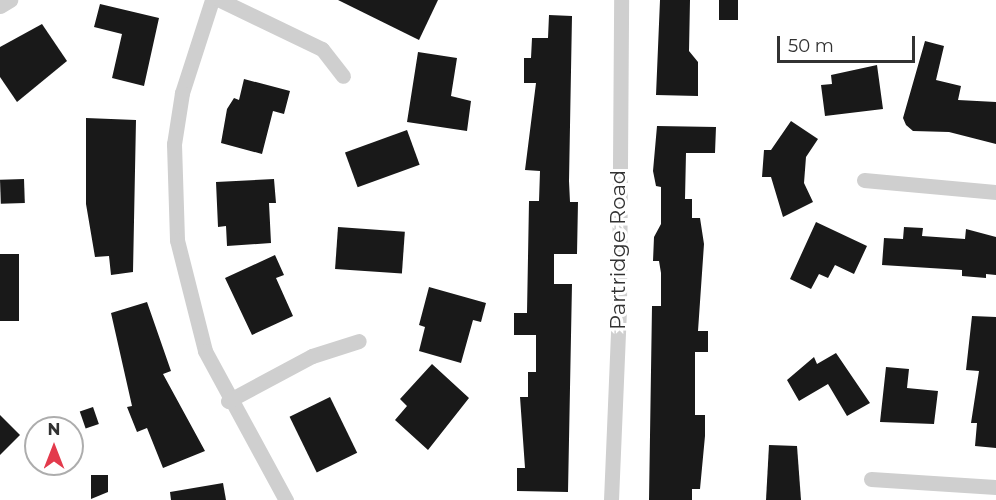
<!DOCTYPE html>
<html>
<head>
<meta charset="utf-8">
<style>
	body { margin:0 }
	#map { position:relative; width:996px; height:500px; overflow:hidden; background:#fff; font-family:Montserrat,sans-serif }
	div>[style] { position:absolute }
	.building>* { inset:0; background:#191919; transform-origin:0 0 }
	.minor>* { height:15px; margin:-7.5px; padding:0 7.5px; transform-origin:7.5px; border-radius:7.5px; background:#cfcfcf }
	span { translate:-50% -50%; white-space:nowrap; text-align:center; line-height:1.15; -webkit-text-stroke:6px #fff; paint-order:stroke }
	.street-label { font-size:21px; color:#323232 }
	.north { position:absolute; left:24px; top:416px; width:60px; height:60px; box-sizing:border-box; background:#fff; border:2px solid #adadad; border-radius:50%; rotate:0deg; font-size:16px; font-weight:700; line-height:24px; text-align:center; color:#323232 }
	.north::after { content:''; display:block; margin:auto; width:21px; height:27px; background:#e33a4c; clip-path:polygon(50% 0,100% 100%,50% 72%,0 100%) }
	.scale { position:absolute; left:777px; top:36px; width:138px; height:27px; box-sizing:border-box; border:3px solid #323232; border-top:0; padding-left:8px; font-size:18px; line-height:21px; white-space:nowrap; color:#323232; -webkit-text-stroke:4px #fff; paint-order:stroke }
</style>
</head>
<body>
<div id="map">
	<div class="building">
		<div style="clip-path:polygon(338px 0,438px 0,419px 40px)"></div>
		<div style="clip-path:polygon(660px 0,690px 0,689px 51px,698px 62px,698px 96px,656px 95px)"></div>
		<div style="left:719px;top:0;width:19px;height:20px"></div>
		<div style="clip-path:polygon(100px 4px,159px 18px,144px 86px,112px 78px,122px 34px,94px 27px)"></div>
		<div style="clip-path:polygon(549px 15px,572px 16px,569px 181px,570px 202px,578px 202px,577px 254px,554px 254px,554px 284px,572px 284px,568px 492px,517px 491px,517px 468px,525px 468px,520px 397px,528px 397px,528px 372px,536px 372px,536px 335px,514px 335px,514px 313px,527px 313px,529px 201px,539px 201px,540px 171px,525px 170px,536px 83px,524px 83px,524px 58px,531px 58px,532px 38px,548px 38px)"></div>
		<div style="clip-path:polygon(42px 24px,67px 61px,17px 102px,0 77px,0 47px)"></div>
		<div style="clip-path:polygon(925px 41px,944px 46px,936px 80px,961px 86px,958px 100px,996px 102px,996px 144px,949px 132px,913px 131px,906px 125px,903px 118px)"></div>
		<div style="clip-path:polygon(418px 52px,457px 58px,451px 96px,471px 101px,467px 131px,407px 122px)"></div>
		<div style="clip-path:polygon(877px 65px,883px 109px,825px 116px,821px 85px,832px 84px,831px 75px)"></div>
		<div style="clip-path:polygon(244px 79px,290px 91px,284px 114px,273px 111px,262px 154px,221px 143px,227px 109px,234px 98px,239px 100px)"></div>
		<div style="clip-path:polygon(86px 118px,136px 120px,133px 272px,111px 275px,109px 256px,95px 257px,86px 204px)"></div>
		<div style="clip-path:polygon(791px 121px,818px 139px,806px 157px,804px 183px,813px 202px,783px 217px,771px 177px,762px 177px,764px 150px,771px 150px)"></div>
		<div style="clip-path:polygon(657px 126px,716px 127px,715px 153px,686px 153px,685px 199px,692px 199px,692px 218px,700px 218px,704px 244px,698px 331px,708px 331px,708px 352px,695px 352px,695px 415px,705px 415px,705px 436px,700px 489px,692px 489px,692px 500px,649px 500px,652px 306px,661px 306px,661px 273px,659px 261px,653px 261px,654px 237px,661px 224px,661px 187px,656px 186px,653px 171px)"></div>
		<div style="left:407px;top:130px;width:37px;height:66px;rotate:70deg"></div>
		<div style="left:24px;top:179px;width:24px;height:24px;rotate:88deg"></div>
		<div style="clip-path:polygon(274px 179px,276px 203px,269px 203px,271px 243px,227px 246px,226px 226px,218px 227px,216px 182px)"></div>
		<div style="clip-path:polygon(816px 222px,867px 246px,854px 274px,835px 265px,828px 278px,819px 274px,811px 289px,790px 279px)"></div>
		<div style="left:338px;top:227px;width:67px;height:42px;rotate:4deg"></div>
		<div style="clip-path:polygon(904px 227px,923px 228px,922px 236px,965px 239px,966px 229px,996px 237px,996px 275px,986px 274px,986px 278px,962px 276px,962px 270px,882px 265px,884px 238px,903px 239px)"></div>
		<div style="left:19px;top:254px;width:67px;height:19px;rotate:90deg"></div>
		<div style="clip-path:polygon(275px 255px,284px 275px,276px 278px,293px 316px,252px 335px,225px 278px)"></div>
		<div style="clip-path:polygon(429px 287px,486px 303px,481px 322px,473px 320px,461px 363px,419px 351px,425px 327px,419px 325px)"></div>
		<div style="clip-path:polygon(147px 302px,171px 371px,163px 374px,205px 451px,163px 468px,147px 428px,137px 432px,127px 407px,132px 406px,111px 313px)"></div>
		<div style="clip-path:polygon(972px 316px,996px 317px,996px 448px,975px 446px,977px 423px,971px 423px,979px 371px,966px 370px)"></div>
		<div style="clip-path:polygon(836px 353px,870px 403px,847px 416px,828px 384px,799px 401px,787px 380px,814px 357px,817px 364px)"></div>
		<div style="clip-path:polygon(432px 364px,469px 398px,428px 450px,395px 420px,407px 406px,400px 399px)"></div>
		<div style="clip-path:polygon(886px 367px,909px 369px,907px 388px,938px 391px,934px 424px,880px 422px)"></div>
		<div style="left:330px;top:397px;width:62px;height:45px;rotate:64deg"></div>
		<div style="left:93px;top:407px;width:18px;height:14px;rotate:71deg"></div>
		<div style="clip-path:polygon(0 415px,20px 435px,0 455px)"></div>
		<div style="clip-path:polygon(769px 445px,797px 446px,801px 500px,766px 500px)"></div>
		<div style="clip-path:polygon(91px 475px,108px 475px,108px 492px,91px 499px)"></div>
		<div style="clip-path:polygon(223px 483px,226px 500px,171px 500px,170px 492px)"></div>
	</div>
	<div class="minor">
		<div style="left:212px;top:0;width:98px;rotate:107.9deg"></div>
		<div style="left:182px;top:93px;width:52px;rotate:98.9deg"></div>
		<div style="left:174px;top:144px;width:96px;rotate:88.2deg"></div>
		<div style="left:177px;top:240px;width:114px;rotate:75.8deg"></div>
		<div style="left:205px;top:351px;width:170px;rotate:61.5deg"></div>
		<div style="left:220px;top:0;width:113px;rotate:25.7deg"></div>
		<div style="left:322px;top:49px;width:34px;rotate:52deg"></div>
		<div style="left:0;top:6px;width:12px;rotate:-31deg"></div>
		<div style="left:864px;top:180px;width:133px;rotate:5.2deg"></div>
		<div style="left:228px;top:401px;width:95px;rotate:-28.2deg"></div>
		<div style="left:312px;top:356px;width:49px;rotate:-17.7deg"></div>
		<div style="left:871px;top:479px;width:125px;rotate:3.7deg"></div>
		<div style="left:611px;top:500px;width:192px;rotate:-87.6deg"></div>
		<div style="left:619px;top:308px;width:308px;rotate:-89.6deg"></div>
	</div>
	<div class="street-label">
		<span style="left:618px;top:250px;rotate:-90deg">Partridge Road</span>
	</div>
	<div class="north">N</div>
	<div class="scale">50 m</div>
</div>
</body>
</html>
